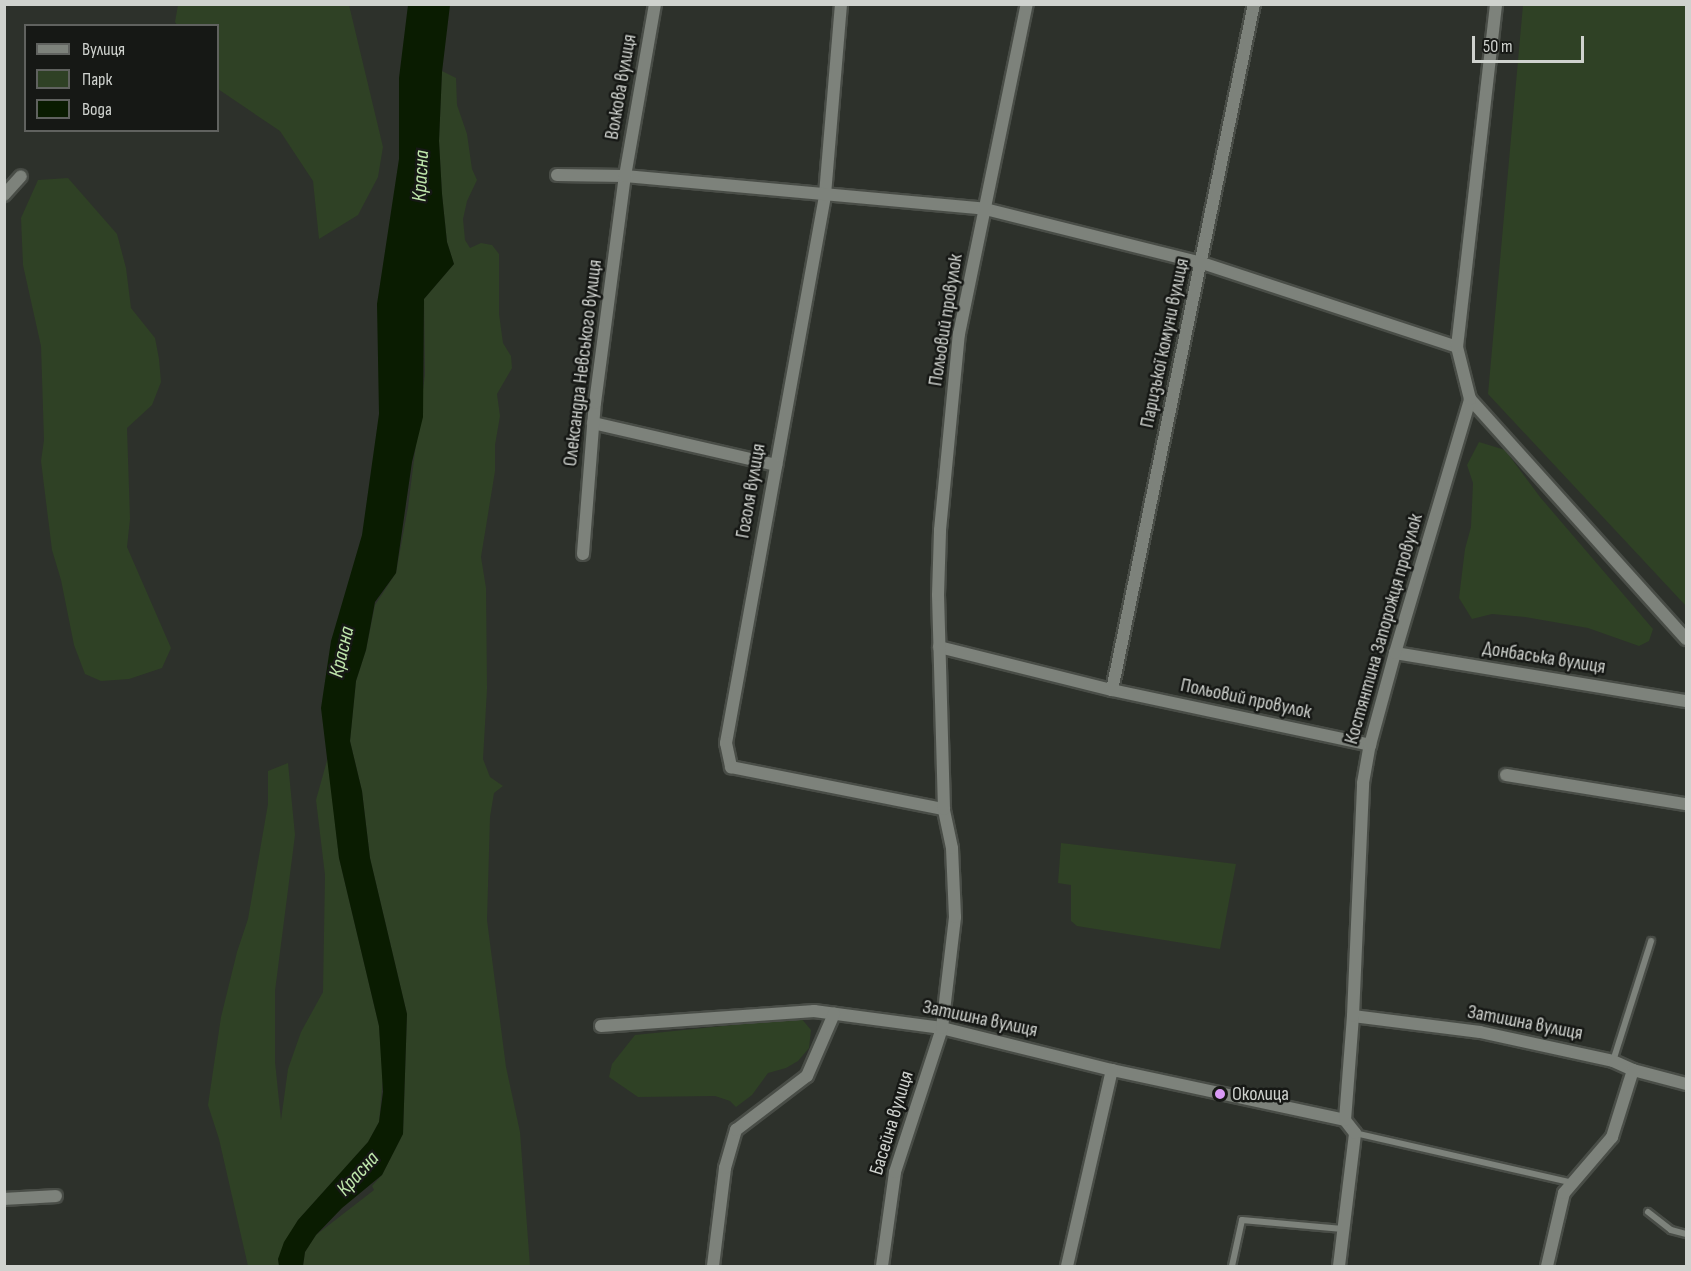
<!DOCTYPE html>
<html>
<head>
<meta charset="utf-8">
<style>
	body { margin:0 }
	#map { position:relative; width:1691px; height:1271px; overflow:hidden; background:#2d312b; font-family:"Sofia Sans Condensed",sans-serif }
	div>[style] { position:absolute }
	.green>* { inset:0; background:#2f4125 }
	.water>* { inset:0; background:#0a1c01 }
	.roads { filter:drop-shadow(2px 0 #494d47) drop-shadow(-2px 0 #494d47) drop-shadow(0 2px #494d47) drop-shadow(0 -2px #494d47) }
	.lane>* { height:6px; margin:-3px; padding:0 3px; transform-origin:3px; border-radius:3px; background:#7d827b }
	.street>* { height:12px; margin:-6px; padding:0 6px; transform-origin:6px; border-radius:6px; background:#7d827b }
	.dots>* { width:16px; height:16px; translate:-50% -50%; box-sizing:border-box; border:3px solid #161815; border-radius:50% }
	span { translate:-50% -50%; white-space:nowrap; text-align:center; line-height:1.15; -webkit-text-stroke:5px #161815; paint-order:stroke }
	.street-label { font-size:20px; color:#cfd2ce }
	.poi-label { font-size:20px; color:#cfd2ce }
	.left { translate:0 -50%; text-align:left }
	.water-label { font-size:21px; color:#bfe6ac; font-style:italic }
	.frame { position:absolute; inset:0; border:6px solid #cfd2ce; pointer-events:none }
	.legend { position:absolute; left:24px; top:24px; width:195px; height:108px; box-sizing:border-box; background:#161815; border:2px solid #60625f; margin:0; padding:8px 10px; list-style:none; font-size:18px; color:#cfd2ce }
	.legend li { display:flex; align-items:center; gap:12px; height:30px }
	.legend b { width:30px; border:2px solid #60625f }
	.scale { position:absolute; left:1472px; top:36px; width:112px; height:27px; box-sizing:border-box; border:3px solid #cfd2ce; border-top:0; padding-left:8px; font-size:18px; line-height:21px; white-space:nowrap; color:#cfd2ce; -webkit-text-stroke:4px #161815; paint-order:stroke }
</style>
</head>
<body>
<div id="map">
	<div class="green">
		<div style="clip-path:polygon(178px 5px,349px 5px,383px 147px,378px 177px,358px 215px,319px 239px,313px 181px,280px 131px,218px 89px,218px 26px,177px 25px,175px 22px)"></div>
		<div style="clip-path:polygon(1523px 5px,1686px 5px,1686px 606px,1488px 394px)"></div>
		<div style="clip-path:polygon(442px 71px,456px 78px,457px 105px,467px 134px,472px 169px,477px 180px,467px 201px,463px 219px,465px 240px,470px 248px,481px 243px,492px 245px,499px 254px,499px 314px,503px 343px,511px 356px,512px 368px,497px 394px,500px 416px,495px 445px,495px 471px,481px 557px,486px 588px,487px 689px,483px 759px,490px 777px,503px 786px,494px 793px,490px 817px,487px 920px,506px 1067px,520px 1132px,530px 1266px,303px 1266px,305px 1252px,316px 1235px,374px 1190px,372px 1186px,382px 1175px,403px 1134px,407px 1014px,370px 858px,362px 791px,350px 741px,356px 681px,366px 650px,375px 605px,396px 573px,408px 507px,425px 374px,424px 299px,454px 264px,447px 242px,442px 194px,439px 141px)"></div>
		<div style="clip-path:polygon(68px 178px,117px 234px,126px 268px,131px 308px,155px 338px,159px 359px,161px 382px,152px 405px,127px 428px,130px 519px,127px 547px,171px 648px,162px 668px,129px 679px,101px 681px,85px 674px,74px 645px,61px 580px,52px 550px,41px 461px,44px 440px,41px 346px,23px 265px,21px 218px,38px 180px)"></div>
		<div style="clip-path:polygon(1479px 442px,1505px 450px,1540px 497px,1653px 629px,1649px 641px,1639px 646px,1588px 628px,1525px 617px,1492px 614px,1472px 619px,1459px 598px,1465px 549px,1471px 527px,1473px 483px,1467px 465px)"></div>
		<div style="clip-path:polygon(328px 757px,339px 858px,379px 1026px,383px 1077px,379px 1122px,368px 1142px,298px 1220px,278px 1259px,279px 1266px,248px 1266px,219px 1139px,208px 1105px,221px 1017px,237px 952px,248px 919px,268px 804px,268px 771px,288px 763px,295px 835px,275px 991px,275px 1062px,281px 1120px,288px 1069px,301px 1032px,323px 992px,325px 875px,316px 800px)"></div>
		<div style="clip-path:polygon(1061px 843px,1236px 864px,1220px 949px,1077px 926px,1071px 921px,1071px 885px,1058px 883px)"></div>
		<div style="clip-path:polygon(801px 1018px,811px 1030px,809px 1048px,798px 1061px,786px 1068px,768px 1073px,752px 1095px,736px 1107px,730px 1101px,715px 1096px,638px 1097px,609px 1077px,612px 1064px,635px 1035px)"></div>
	</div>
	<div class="water">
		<div style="clip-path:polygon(408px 5px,450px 5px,442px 72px,439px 141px,442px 194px,447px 242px,454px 264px,424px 299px,423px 417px,412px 462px,396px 573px,375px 602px,366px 650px,356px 681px,350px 741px,362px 791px,370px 858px,407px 1014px,403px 1134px,382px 1175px,342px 1208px,316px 1235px,305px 1252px,303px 1266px,279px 1266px,278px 1259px,284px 1242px,298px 1220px,368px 1142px,379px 1122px,383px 1092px,379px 1026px,339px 858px,321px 708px,331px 641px,362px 535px,379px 414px,377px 304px,399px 159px,399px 78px)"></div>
	</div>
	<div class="roads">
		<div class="lane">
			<div style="left:1613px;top:1061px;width:126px;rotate:-72.4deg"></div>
			<div style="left:1355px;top:1133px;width:225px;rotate:12.9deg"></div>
			<div style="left:1648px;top:1212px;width:29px;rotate:38deg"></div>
			<div style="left:1671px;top:1230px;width:16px;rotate:15deg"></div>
			<div style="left:1232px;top:1266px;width:47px;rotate:-77.7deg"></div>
			<div style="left:1242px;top:1220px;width:101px;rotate:5.1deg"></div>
		</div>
		<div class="street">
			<div style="left:841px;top:4px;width:193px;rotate:94.8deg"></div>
			<div style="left:825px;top:196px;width:556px;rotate:100.26deg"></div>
			<div style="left:726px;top:743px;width:25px;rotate:78deg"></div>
			<div style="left:731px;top:767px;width:217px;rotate:11.2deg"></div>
			<div style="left:557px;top:175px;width:68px;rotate:0.8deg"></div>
			<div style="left:625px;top:176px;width:362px;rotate:5.2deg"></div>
			<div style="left:985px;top:209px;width:224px;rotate:14deg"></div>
			<div style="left:1202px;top:263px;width:268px;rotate:18.2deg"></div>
			<div style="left:4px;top:195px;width:25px;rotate:-48deg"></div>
			<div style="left:1470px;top:399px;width:323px;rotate:48deg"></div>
			<div style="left:593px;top:423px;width:188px;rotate:12.9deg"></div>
			<div style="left:583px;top:554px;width:151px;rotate:-85.5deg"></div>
			<div style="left:595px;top:403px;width:229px;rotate:-82.5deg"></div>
			<div style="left:625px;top:176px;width:175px;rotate:-80.1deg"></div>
			<div style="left:939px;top:647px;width:178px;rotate:14deg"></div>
			<div style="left:1112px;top:690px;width:264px;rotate:12deg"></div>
			<div style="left:1395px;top:653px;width:295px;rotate:9.4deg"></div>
			<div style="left:1112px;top:690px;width:701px;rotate:-78.31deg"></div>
			<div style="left:1506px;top:775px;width:182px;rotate:9.2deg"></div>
			<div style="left:1353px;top:1016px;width:128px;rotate:7.2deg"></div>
			<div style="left:1480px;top:1032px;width:136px;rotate:12.3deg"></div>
			<div style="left:1613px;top:1061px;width:22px;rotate:24deg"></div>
			<div style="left:1633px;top:1070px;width:55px;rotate:14.8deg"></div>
			<div style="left:601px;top:1026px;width:214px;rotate:-4deg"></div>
			<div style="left:814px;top:1011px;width:129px;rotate:7.6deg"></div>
			<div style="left:942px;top:1028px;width:175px;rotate:13.9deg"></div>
			<div style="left:1112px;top:1070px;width:238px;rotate:12.1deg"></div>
			<div style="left:4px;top:1199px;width:52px;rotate:-3.3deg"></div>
			<div style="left:713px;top:1266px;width:99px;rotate:-83deg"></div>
			<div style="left:725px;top:1168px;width:40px;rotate:-74deg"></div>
			<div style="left:736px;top:1130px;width:89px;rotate:-37.3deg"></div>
			<div style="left:807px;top:1076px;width:68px;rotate:-66.5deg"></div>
			<div style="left:882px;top:1266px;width:95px;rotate:-82.1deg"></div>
			<div style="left:895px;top:1172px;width:151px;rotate:-71.9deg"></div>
			<div style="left:942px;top:1028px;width:112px;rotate:-83.3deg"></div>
			<div style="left:955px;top:917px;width:69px;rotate:-92.5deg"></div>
			<div style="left:952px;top:848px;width:40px;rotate:-102deg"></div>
			<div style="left:944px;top:809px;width:214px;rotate:-91.6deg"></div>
			<div style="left:938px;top:595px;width:65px;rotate:-88.2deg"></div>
			<div style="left:940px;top:530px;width:197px;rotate:-84.5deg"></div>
			<div style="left:959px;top:334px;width:337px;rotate:-78.4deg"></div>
			<div style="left:1067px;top:1266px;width:201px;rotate:-77.1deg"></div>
			<div style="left:1339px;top:1266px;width:134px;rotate:-83.1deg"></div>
			<div style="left:1355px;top:1133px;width:16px;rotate:-128deg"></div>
			<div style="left:1345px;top:1120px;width:104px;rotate:-85.6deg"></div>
			<div style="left:1353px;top:1016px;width:233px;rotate:-87.5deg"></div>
			<div style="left:1363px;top:783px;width:39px;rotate:-80deg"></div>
			<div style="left:1370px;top:745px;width:95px;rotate:-74.8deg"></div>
			<div style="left:1395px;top:653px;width:265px;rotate:-73.5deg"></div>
			<div style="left:1470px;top:399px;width:54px;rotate:-104deg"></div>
			<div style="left:1457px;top:347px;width:345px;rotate:-83.5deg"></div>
			<div style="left:1547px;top:1266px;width:75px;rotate:-76.9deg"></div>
			<div style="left:1564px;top:1193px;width:74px;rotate:-49.4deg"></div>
			<div style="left:1612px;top:1137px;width:70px;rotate:-72.6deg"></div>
		</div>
	</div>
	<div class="dots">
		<div style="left:1220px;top:1094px;background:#da9af6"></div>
	</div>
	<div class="street-label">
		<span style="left:621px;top:87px;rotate:-80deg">Волкова вулиця</span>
		<span style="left:946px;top:320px;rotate:-81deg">Польовий провулок</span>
		<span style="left:1165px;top:343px;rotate:-78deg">Паризької комуни вулиця</span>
		<span style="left:583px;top:363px;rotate:-83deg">Олександра Невського вулиця</span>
		<span style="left:751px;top:491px;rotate:-80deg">Гоголя вулиця</span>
		<span style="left:1384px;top:629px;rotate:-74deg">Костянтина Запорожця провулок</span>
		<span style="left:1544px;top:658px;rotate:9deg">Донбаська вулиця</span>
		<span style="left:1246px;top:699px;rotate:12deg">Польовий провулок</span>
		<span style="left:980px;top:1019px;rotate:12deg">Затишна вулиця</span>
		<span style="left:1525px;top:1023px;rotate:11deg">Затишна вулиця</span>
		<span style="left:892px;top:1123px;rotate:-73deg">Басейна вулиця</span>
	</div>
	<div class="poi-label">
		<span class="left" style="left:1232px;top:1094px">Околица</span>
	</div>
	<div class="water-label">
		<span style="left:421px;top:176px;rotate:-87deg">Красна</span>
		<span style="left:342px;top:652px;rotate:-77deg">Красна</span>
		<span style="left:358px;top:1174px;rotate:-48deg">Красна</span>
	</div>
	<div class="frame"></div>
	<ul class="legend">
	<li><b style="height:8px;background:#7d827b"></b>Вулиця</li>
	<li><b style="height:16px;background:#2f4125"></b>Парк</li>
	<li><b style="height:16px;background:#0a1c01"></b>Вода</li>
	</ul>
	<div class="scale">50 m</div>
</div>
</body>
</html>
